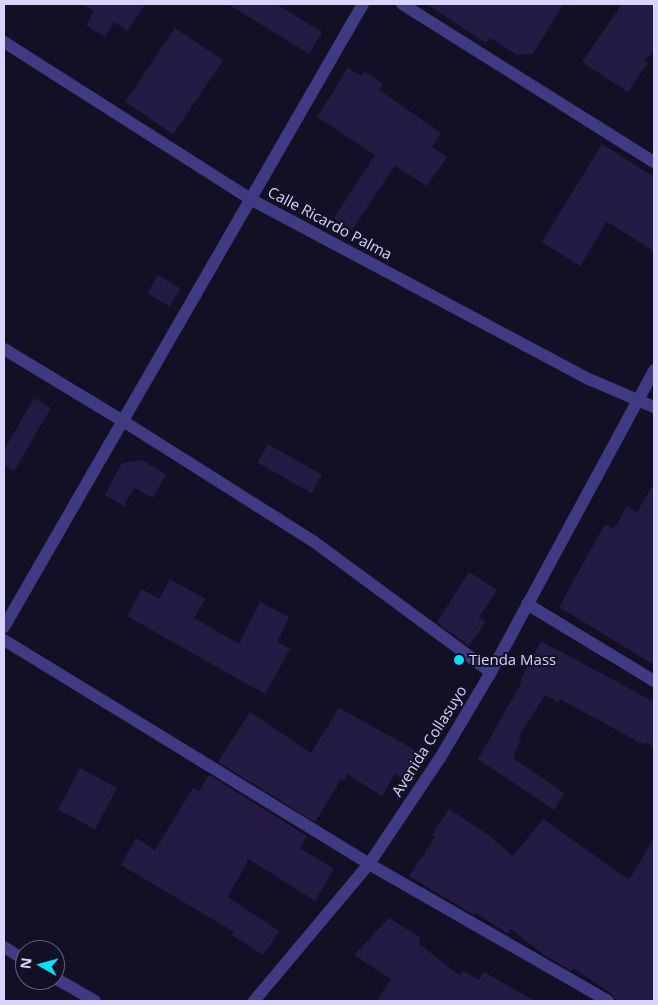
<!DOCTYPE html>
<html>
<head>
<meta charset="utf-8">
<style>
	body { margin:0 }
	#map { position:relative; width:658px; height:1005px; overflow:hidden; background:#130f25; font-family:"Open Sans",sans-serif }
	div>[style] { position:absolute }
	.building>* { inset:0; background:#241b45; transform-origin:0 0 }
	.minor>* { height:12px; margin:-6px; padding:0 6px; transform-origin:6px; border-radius:6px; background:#3f3b83 }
	.tertiary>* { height:12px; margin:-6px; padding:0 6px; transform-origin:6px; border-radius:6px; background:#3f3b83 }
	.dots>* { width:14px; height:14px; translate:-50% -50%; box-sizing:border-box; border:2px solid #130f25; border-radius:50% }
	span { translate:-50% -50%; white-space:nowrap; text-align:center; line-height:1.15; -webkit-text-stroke:4px #130f25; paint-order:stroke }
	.street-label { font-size:15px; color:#d9d4fe }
	.poi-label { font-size:15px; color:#d9d4fe }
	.left { translate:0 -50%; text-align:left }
	.frame { position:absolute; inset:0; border:5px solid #d9d4fe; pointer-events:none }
	.north { position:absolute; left:15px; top:940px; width:50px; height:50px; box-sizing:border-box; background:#130f25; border:1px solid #625e7c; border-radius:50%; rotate:277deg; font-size:14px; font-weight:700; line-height:20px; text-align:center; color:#d9d4fe }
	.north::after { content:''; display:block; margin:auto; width:18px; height:22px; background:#04def9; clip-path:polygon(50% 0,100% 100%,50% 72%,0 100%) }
</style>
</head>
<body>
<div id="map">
	<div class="building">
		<div style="clip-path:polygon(82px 4px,145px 4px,128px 31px,114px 22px,105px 37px,86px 25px,94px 11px)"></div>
		<div style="clip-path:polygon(228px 4px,276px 4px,322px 32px,309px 54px)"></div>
		<div style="clip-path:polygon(427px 4px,563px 4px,533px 54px,517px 55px,490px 38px,486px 43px)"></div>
		<div style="clip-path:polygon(622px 4px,654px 4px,654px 50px,645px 61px,648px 63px,628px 92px,582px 62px)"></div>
		<div style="left:175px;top:28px;width:58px;height:89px;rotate:34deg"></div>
		<div style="clip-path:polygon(348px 68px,361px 76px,364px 71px,383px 84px,379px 90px,441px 133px,432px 147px,447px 157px,427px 186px,395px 166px,352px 230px,334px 218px,375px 155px,317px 117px)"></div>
		<div style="clip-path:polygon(602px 144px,654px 177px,654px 251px,607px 222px,580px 266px,542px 242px)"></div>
		<div style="left:158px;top:275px;width:26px;height:21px;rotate:31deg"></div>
		<div style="clip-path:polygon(34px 398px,51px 408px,14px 471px,4px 465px,4px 450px)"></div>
		<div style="left:268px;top:444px;width:62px;height:21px;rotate:30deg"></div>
		<div style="clip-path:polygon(141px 460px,166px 474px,153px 498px,134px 488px,124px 506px,105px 495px,121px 464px)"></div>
		<div style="clip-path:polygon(654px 483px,654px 665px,559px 607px,605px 524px,614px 529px,627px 506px,637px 512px)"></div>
		<div style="clip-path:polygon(469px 572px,497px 590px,479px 617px,485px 622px,469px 646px,437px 622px)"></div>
		<div style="clip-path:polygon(170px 579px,205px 599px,194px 618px,239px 644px,260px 602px,289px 617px,277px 642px,290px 649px,265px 694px,127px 616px,142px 589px,159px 599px)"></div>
		<div style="clip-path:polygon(541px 641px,654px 702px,654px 747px,646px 742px,644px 745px,560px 699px,558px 702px,545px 695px,519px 736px,521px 738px,513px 758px,564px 793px,554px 810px,478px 759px,522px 682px,520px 681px)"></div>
		<div style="clip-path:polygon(339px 708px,426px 756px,412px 783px,395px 774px,382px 796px,347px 774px,344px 780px,341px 779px,315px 822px,218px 762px,250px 712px,311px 753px)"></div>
		<div style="left:80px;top:768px;width:42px;height:47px;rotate:28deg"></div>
		<div style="clip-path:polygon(209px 775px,307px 836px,300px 848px,334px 869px,315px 901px,249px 859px,228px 897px,279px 931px,263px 955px,232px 935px,234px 932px,121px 865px,136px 838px,155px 850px,193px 788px,199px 791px)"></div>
		<div style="clip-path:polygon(449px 809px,490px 836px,513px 856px,543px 819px,629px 880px,654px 838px,654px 1001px,617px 1001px,612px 994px,573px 968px,571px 971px,543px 954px,511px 929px,508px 934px,476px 913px,474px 915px,409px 876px,435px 837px,432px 835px)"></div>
		<div style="clip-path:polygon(389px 918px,421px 938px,418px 943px,460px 976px,463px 971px,479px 980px,484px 972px,535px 1001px,377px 1001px,391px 979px,354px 955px)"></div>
	</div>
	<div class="minor">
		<div style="left:402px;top:4px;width:297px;rotate:32.1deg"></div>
		<div style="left:4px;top:42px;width:292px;rotate:32.5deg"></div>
		<div style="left:250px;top:199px;width:386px;rotate:28deg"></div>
		<div style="left:591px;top:380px;width:69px;rotate:23.2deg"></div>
		<div style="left:4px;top:349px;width:139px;rotate:31.2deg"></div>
		<div style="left:123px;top:421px;width:225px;rotate:32.3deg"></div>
		<div style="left:313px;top:541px;width:221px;rotate:36.4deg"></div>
		<div style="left:527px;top:604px;width:149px;rotate:31.2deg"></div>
		<div style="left:4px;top:627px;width:719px;rotate:-60.05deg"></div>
		<div style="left:4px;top:640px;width:428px;rotate:31.5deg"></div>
		<div style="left:369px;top:864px;width:275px;rotate:29.8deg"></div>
		<div style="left:4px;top:947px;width:25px;rotate:32deg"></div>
		<div style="left:55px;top:978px;width:46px;rotate:29.9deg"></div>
	</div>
	<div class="tertiary">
		<div style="left:254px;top:1001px;width:179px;rotate:-50deg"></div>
		<div style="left:369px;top:864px;width:128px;rotate:-56.2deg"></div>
		<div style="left:440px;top:758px;width:100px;rotate:-59.3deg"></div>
		<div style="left:491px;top:672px;width:343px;rotate:-61.6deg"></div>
	</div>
	<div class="dots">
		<div style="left:459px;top:660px;background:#04def9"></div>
	</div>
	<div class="street-label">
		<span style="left:330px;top:223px;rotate:28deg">Calle Ricardo Palma</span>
		<span style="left:429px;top:741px;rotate:-58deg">Avenida Collasuyo</span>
	</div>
	<div class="poi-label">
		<span class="left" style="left:469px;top:660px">Tienda Mass</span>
	</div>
	<div class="frame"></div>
	<div class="north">N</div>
</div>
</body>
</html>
